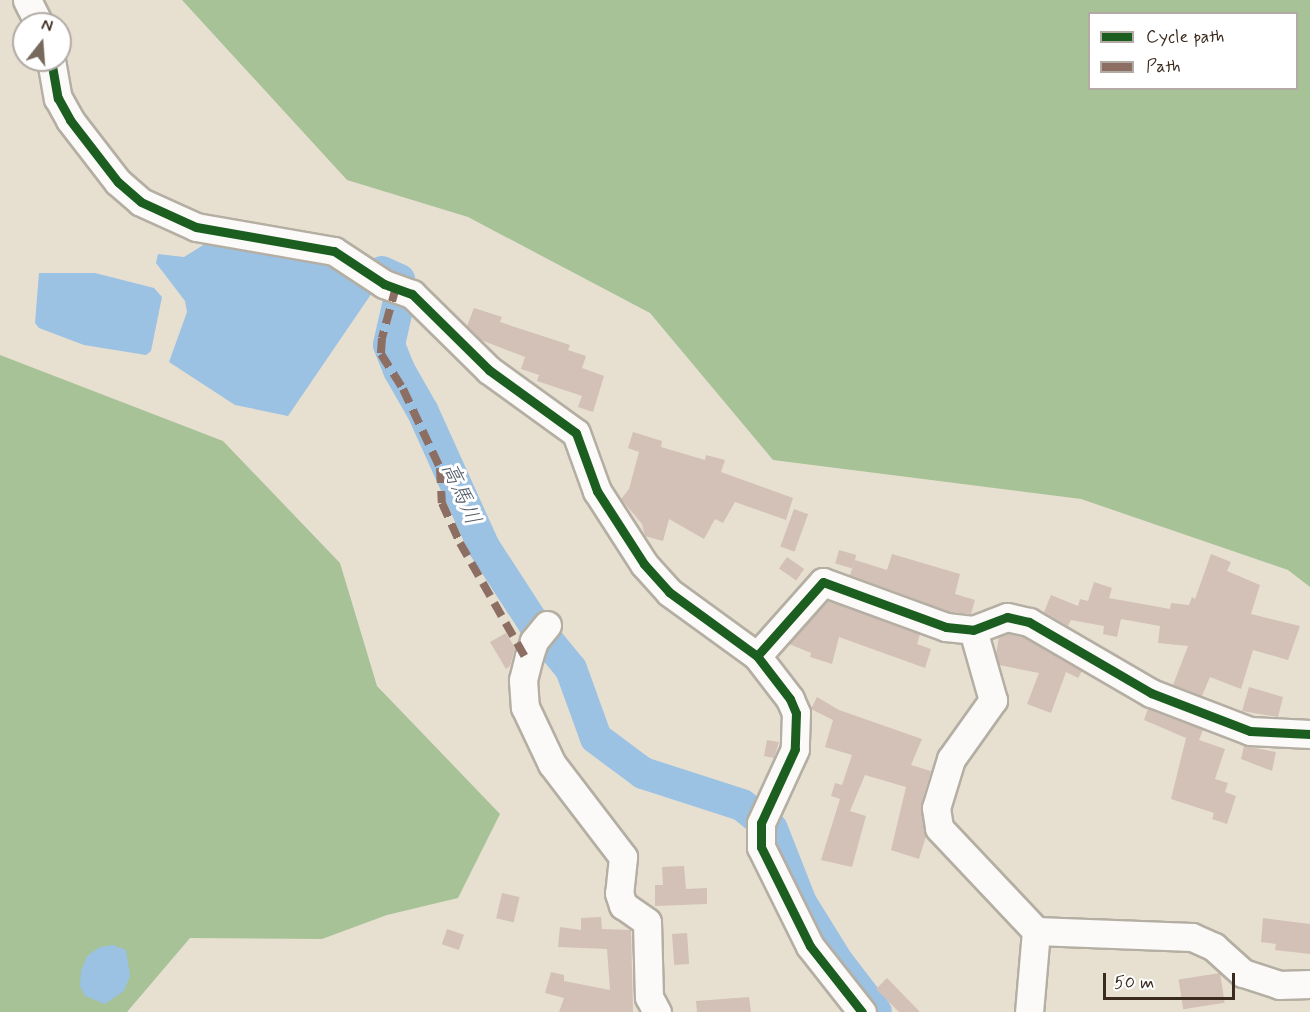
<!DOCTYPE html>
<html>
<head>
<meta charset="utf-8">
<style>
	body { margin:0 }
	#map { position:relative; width:1310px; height:1012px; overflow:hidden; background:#e7e0d1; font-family:Mynerve,"Klee One",sans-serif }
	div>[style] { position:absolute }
	.forest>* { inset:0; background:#a8c297 }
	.water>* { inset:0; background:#9bc1e3 }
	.river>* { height:32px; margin:-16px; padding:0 16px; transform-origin:16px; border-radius:16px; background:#9bc1e3 }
	.building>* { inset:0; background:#d3c0b7; transform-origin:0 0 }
	.roads { filter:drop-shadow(2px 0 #b4aea3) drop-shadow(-2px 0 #b4aea3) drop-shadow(0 2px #b4aea3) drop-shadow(0 -2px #b4aea3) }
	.minor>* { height:27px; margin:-13.5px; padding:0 13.5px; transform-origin:13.5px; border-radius:13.5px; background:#fbfaf8 }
	.quiet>* { height:8px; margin-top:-4px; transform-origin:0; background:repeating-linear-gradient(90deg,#8d6e63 0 15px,transparent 0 23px) }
	.cycleway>* { height:9px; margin:-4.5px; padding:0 4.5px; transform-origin:4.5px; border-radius:4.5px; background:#1b5e20 }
	span { translate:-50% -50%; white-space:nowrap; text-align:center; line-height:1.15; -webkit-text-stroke:6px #fff; paint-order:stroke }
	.water-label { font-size:22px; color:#515a66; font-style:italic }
	.legend { position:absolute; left:1088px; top:12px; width:210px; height:78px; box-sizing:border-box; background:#fff; border:2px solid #b1aaa5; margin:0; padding:8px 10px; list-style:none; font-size:18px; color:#3b2a1e }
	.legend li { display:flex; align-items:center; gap:12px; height:30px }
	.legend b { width:30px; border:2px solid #b1aaa5 }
	.north { position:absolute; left:12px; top:12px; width:60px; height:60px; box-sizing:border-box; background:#fff; border:2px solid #b1aaa5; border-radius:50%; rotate:17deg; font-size:16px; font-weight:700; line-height:24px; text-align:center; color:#3b2a1e }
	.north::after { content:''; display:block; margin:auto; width:21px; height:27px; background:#776a5d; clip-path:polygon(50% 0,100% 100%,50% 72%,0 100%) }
	.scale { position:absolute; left:1103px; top:973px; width:132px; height:27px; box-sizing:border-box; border:3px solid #3b2a1e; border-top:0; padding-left:8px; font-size:18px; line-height:21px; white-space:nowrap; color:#3b2a1e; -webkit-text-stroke:4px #fff; paint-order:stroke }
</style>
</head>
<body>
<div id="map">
	<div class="forest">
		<div style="clip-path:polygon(evenodd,182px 0,1310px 0,1310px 587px,1288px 570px,1081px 499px,773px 460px,650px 313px,468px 217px,347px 180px,182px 0,1090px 14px,1296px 14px,1296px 88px,1090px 88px,1090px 14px)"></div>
		<div style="clip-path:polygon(0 355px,223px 441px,340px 563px,377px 686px,500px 814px,458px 898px,387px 915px,322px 939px,190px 938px,127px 1012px,0 1012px)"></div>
	</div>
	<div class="water">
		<div style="clip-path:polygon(205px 244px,325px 256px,376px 287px,288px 416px,235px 405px,169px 362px,187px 312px,185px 301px,156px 263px,158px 254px,184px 257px)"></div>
		<div style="clip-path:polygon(39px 273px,95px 273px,154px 288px,162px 297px,151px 351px,146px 355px,84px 345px,39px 328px,35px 323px)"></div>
		<div style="clip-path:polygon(113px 945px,126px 950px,130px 976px,124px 991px,105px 1004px,85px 996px,80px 986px,81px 971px,87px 956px,100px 947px)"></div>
	</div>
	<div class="river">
		<div style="left:382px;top:272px;width:19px;rotate:25deg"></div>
		<div style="left:399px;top:280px;width:16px;rotate:86deg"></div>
		<div style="left:400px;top:296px;width:50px;rotate:102.7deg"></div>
		<div style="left:389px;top:345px;width:27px;rotate:68deg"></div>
		<div style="left:399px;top:370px;width:48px;rotate:60.3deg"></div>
		<div style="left:423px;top:412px;width:148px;rotate:65.7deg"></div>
		<div style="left:484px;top:547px;width:92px;rotate:57deg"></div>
		<div style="left:534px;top:624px;width:58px;rotate:50.6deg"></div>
		<div style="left:571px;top:669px;width:73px;rotate:70.1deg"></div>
		<div style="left:596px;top:738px;width:59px;rotate:36.7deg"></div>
		<div style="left:643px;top:773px;width:104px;rotate:17.9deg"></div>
		<div style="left:742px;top:805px;width:38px;rotate:39deg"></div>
		<div style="left:772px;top:829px;width:79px;rotate:68.6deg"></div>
		<div style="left:801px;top:903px;width:68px;rotate:58.2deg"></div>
		<div style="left:837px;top:961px;width:64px;rotate:52.6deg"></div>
	</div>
	<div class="building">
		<div style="clip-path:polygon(474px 308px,502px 317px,500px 322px,570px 345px,568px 350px,586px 356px,582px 368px,604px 376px,593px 412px,578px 407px,582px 396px,537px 381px,539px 375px,521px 369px,525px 357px,481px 340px,467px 326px)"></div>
		<div style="clip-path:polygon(633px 432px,662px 441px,661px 447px,705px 460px,706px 455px,725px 460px,721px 472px,793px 498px,786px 520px,735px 502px,723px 523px,715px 519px,704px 539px,669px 519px,663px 541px,645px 536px,642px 524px,621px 499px,629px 489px,639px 452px,628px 448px)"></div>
		<div style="left:794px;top:509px;width:15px;height:40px;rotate:20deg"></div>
		<div style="left:839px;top:550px;width:18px;height:14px;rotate:16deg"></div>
		<div style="clip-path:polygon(892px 554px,960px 574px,955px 594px,975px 600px,971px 614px,950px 612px,850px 575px,855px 560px,887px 570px)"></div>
		<div style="clip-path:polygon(1211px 554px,1231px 562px,1227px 571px,1260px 585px,1251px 614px,1300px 626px,1288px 660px,1253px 650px,1241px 689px,1210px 677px,1202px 696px,1173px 685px,1188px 646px,1158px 643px,1160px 626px,1121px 619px,1117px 637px,1103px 634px,1104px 626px,1071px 620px,1068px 626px,1044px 612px,1051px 595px,1078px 606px,1080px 599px,1088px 601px,1094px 582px,1112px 588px,1109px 598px,1170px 609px,1171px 603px,1189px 605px,1192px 597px,1195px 599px)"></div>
		<div style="left:787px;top:557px;width:21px;height:14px;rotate:35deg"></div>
		<div style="clip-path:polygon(828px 600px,920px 634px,917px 644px,931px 649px,925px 668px,839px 637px,832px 664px,810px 657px,811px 653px,789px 644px)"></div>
		<div style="clip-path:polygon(506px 633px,515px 648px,510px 666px,506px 669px,490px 642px)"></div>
		<div style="clip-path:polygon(1008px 633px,1023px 637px,1082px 671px,1078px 678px,1066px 672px,1051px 713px,1027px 704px,1039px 673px,999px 665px,996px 654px,999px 637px)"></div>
		<div style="clip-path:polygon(1249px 687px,1283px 697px,1278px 717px,1242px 711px)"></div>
		<div style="clip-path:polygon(817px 697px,839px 710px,922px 739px,911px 765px,931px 771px,921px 804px,926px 836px,919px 859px,891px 850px,906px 787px,865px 775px,850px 811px,866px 816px,852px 867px,821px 860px,840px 799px,831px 796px,835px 783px,842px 785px,852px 755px,825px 747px,833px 720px,811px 709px)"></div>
		<div style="clip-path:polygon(1148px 709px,1203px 730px,1199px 740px,1225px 749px,1215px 779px,1228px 783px,1225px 792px,1236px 796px,1227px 824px,1212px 819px,1214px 813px,1171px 799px,1186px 738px,1144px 720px)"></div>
		<div style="clip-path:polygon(767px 740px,779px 742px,774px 758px,764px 756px)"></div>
		<div style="clip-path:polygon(1244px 746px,1276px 752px,1272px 771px,1241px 759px)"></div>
		<div style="clip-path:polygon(684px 866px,686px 889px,707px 888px,707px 904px,655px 906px,655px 885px,663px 885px,662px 867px)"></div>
		<div style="left:502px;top:893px;width:18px;height:26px;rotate:13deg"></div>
		<div style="clip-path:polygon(601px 917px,602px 929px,631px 930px,633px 1012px,559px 1012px,564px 998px,545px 993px,551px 972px,564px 975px,564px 981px,610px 990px,607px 949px,558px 947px,560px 927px,581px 930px,581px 918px)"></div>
		<div style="clip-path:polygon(1263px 918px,1310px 924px,1310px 954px,1275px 950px,1276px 944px,1261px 942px)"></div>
		<div style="left:447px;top:929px;width:18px;height:16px;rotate:19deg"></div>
		<div style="left:687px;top:933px;width:31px;height:15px;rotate:86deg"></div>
		<div style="left:1220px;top:973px;width:30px;height:42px;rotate:81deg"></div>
		<div style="clip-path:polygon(887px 978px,920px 1012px,899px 1012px,876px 989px)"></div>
		<div style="clip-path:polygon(749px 997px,751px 1012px,697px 1012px,696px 1001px)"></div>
	</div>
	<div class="roads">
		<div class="minor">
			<div style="left:27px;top:0;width:27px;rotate:63deg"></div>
			<div style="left:51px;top:60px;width:39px;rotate:80deg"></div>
			<div style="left:58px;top:98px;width:25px;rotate:61deg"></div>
			<div style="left:70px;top:120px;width:78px;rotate:52.3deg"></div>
			<div style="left:118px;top:182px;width:30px;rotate:41deg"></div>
			<div style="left:141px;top:202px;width:60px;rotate:24.4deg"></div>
			<div style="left:196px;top:227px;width:140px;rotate:9.9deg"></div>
			<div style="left:334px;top:251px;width:60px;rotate:33.4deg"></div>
			<div style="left:384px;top:284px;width:30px;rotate:20deg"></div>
			<div style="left:412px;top:294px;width:108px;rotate:44.6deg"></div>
			<div style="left:489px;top:370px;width:107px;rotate:35.9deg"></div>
			<div style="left:576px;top:433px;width:62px;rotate:70.1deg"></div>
			<div style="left:597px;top:491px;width:87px;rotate:57.2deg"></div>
			<div style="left:644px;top:564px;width:38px;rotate:48deg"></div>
			<div style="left:669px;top:592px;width:109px;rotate:36deg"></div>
			<div style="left:757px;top:656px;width:54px;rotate:52.5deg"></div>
			<div style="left:790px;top:699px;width:15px;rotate:67deg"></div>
			<div style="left:796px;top:713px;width:36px;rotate:92deg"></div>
			<div style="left:795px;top:749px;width:81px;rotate:114.7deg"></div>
			<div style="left:761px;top:823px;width:24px;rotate:90deg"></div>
			<div style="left:761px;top:847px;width:110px;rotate:63.7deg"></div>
			<div style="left:810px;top:946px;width:84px;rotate:51.8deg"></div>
			<div style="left:547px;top:625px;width:21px;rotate:129deg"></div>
			<div style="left:534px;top:641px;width:16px;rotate:108deg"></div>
			<div style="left:529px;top:656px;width:25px;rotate:104deg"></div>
			<div style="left:523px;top:680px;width:27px;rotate:86deg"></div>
			<div style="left:525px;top:707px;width:63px;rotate:64.7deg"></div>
			<div style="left:552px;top:764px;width:117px;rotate:52.6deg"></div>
			<div style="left:623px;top:857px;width:36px;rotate:96deg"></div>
			<div style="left:619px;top:893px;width:13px;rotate:72deg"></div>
			<div style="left:623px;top:905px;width:29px;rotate:35deg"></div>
			<div style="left:647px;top:922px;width:75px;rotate:88.5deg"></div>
			<div style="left:649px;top:997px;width:17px;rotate:62deg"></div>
			<div style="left:973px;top:630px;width:73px;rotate:74.1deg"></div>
			<div style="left:993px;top:700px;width:72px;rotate:125.4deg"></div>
			<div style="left:951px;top:759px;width:51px;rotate:107deg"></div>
			<div style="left:936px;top:808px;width:20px;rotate:81deg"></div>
			<div style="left:939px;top:828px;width:141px;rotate:46.7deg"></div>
			<div style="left:1036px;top:931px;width:81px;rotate:94.9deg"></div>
			<div style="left:757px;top:656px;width:99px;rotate:-48.3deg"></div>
			<div style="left:823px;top:582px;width:131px;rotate:20.1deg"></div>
			<div style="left:946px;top:627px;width:27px;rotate:6deg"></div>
			<div style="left:973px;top:630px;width:36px;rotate:-21deg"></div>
			<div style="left:1007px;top:617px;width:23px;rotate:13deg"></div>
			<div style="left:1029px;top:622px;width:141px;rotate:30.2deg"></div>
			<div style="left:1151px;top:693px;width:106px;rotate:21deg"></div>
			<div style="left:1250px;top:731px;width:60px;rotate:2.9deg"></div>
			<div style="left:1036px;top:931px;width:156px;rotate:2.2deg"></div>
			<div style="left:1192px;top:937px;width:24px;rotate:24deg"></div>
			<div style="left:1214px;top:947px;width:39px;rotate:42deg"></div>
			<div style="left:1243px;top:973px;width:38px;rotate:18deg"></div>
			<div style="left:1279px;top:985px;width:31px;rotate:-2deg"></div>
		</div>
	</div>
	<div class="quiet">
		<div style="left:396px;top:287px;width:53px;rotate:105.4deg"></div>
		<div style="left:382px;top:338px;width:16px;rotate:94deg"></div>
		<div style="left:381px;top:354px;width:41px;rotate:57.8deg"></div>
		<div style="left:403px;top:389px;width:87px;rotate:64.9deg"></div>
		<div style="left:440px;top:468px;width:35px;rotate:87deg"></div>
		<div style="left:442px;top:503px;width:44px;rotate:65.8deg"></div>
		<div style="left:460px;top:543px;width:137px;rotate:60.3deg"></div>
	</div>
	<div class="cycleway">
		<div style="left:51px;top:60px;width:39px;rotate:80deg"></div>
		<div style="left:58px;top:98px;width:25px;rotate:61deg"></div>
		<div style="left:70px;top:120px;width:78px;rotate:52.3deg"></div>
		<div style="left:118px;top:182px;width:30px;rotate:41deg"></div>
		<div style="left:141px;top:202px;width:60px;rotate:24.4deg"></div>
		<div style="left:196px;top:227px;width:140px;rotate:9.9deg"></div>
		<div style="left:334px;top:251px;width:60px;rotate:33.4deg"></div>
		<div style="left:384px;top:284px;width:30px;rotate:20deg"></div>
		<div style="left:412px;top:294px;width:108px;rotate:44.6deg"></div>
		<div style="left:489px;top:370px;width:107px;rotate:35.9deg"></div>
		<div style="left:576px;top:433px;width:62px;rotate:70.1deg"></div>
		<div style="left:597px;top:491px;width:87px;rotate:57.2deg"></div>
		<div style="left:644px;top:564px;width:38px;rotate:48deg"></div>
		<div style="left:669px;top:592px;width:109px;rotate:36deg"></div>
		<div style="left:757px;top:656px;width:54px;rotate:52.5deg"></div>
		<div style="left:790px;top:699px;width:15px;rotate:67deg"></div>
		<div style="left:796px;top:713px;width:36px;rotate:92deg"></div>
		<div style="left:795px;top:749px;width:81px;rotate:114.7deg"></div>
		<div style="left:761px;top:823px;width:24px;rotate:90deg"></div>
		<div style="left:761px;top:847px;width:110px;rotate:63.7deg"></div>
		<div style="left:810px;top:946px;width:84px;rotate:51.8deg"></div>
		<div style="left:757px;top:656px;width:99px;rotate:-48.3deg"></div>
		<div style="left:823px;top:582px;width:131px;rotate:20.1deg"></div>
		<div style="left:946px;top:627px;width:27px;rotate:6deg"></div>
		<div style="left:973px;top:630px;width:36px;rotate:-21deg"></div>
		<div style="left:1007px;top:617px;width:23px;rotate:13deg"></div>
		<div style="left:1029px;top:622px;width:141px;rotate:30.2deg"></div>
		<div style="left:1151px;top:693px;width:106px;rotate:21deg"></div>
		<div style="left:1250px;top:731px;width:60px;rotate:2.9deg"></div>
	</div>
	<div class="water-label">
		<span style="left:460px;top:494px;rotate:66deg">高馬川</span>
	</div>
	<ul class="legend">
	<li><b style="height:8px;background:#1b5e20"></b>Cycle path</li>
	<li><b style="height:8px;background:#8d6e63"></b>Path</li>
	</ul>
	<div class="north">N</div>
	<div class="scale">50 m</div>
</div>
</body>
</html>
